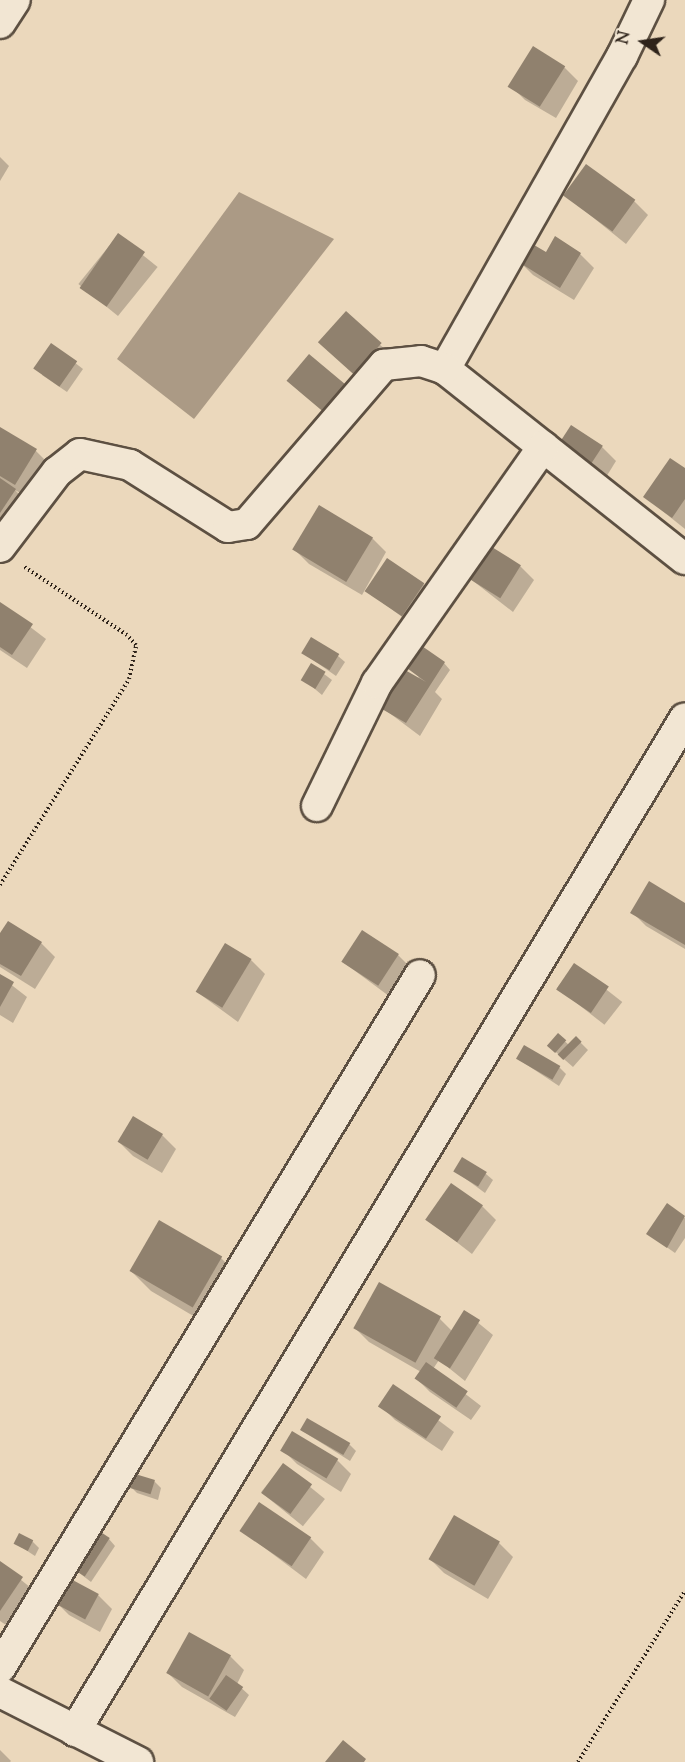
<!DOCTYPE html>
<html>
<head>
<meta charset="utf-8">
<style>
	body { margin:0 }
	#map { position:relative; width:685px; height:1762px; overflow:hidden; background:#ebd8bc; font-family:"Sorts Mill Goudy",serif }
	div>[style] { position:absolute }
	.water>* { inset:0; background:#ab9a85 }
	.shadow>* { inset:0; background:#0003; transform-origin:0 0 }
	.building>* { inset:0; background:#90816e; transform-origin:0 0 }
	.path>* { height:4px; margin-top:-2px; transform-origin:0; background:repeating-linear-gradient(90deg,#2e231a 0 1.5px,transparent 0 4.5px) }
	.roads { filter:drop-shadow(2px 0 #5d5042) drop-shadow(-2px 0 #5d5042) drop-shadow(0 2px #5d5042) drop-shadow(0 -2px #5d5042) }
	.minor>* { height:30px; margin:-15px; padding:0 15px; transform-origin:15px; border-radius:15px; background:#f2e6d3 }
	span { translate:-50% -50%; white-space:nowrap; text-align:center; line-height:1.15; -webkit-text-stroke:5px #f2e6d3; paint-order:stroke }
	.north { position:absolute; left:613px; top:12px; width:60px; height:60px; -webkit-text-stroke:4px #f2e6d3; paint-order:stroke; rotate:283deg; font-size:16px; font-weight:700; line-height:24px; text-align:center; color:#2e231a }
	.north::after { content:''; display:block; margin:auto; width:21px; height:27px; background:#2e231a; clip-path:polygon(50% 0,100% 100%,50% 72%,0 100%) }
</style>
</head>
<body>
<div id="map">
	<div class="water">
		<div style="clip-path:polygon(239px 192px,334px 239px,194px 419px,117px 359px)"></div>
	</div>
	<div class="shadow">
		<div style="clip-path:polygon(564px 67px,578px 81px,556px 118px,525px 100px,511px 86px)"></div>
		<div style="clip-path:polygon(0 157px,9px 166px,0 181px)"></div>
		<div style="clip-path:polygon(565px 195px,634px 201px,648px 215px,626px 244px)"></div>
		<div style="left:118px;top:235px;width:51px;height:63px;rotate:39deg"></div>
		<div style="clip-path:polygon(580px 254px,594px 268px,574px 300px,533px 275px,519px 261px)"></div>
		<div style="left:346px;top:313px;width:67px;height:39px;rotate:43deg"></div>
		<div style="clip-path:polygon(52px 345px,83px 369px,67px 392px,42px 375px)"></div>
		<div style="clip-path:polygon(0 428px,36px 451px,50px 465px,29px 498px,15px 490px,29px 504px,0 535px)"></div>
		<div style="clip-path:polygon(602px 447px,616px 461px,603px 482px,559px 448px)"></div>
		<div style="clip-path:polygon(685px 470px,685px 529px,645px 497px)"></div>
		<div style="clip-path:polygon(320px 507px,372px 538px,386px 552px,362px 595px,309px 564px,295px 550px)"></div>
		<div style="clip-path:polygon(520px 566px,534px 580px,513px 612px,468px 577px)"></div>
		<div style="clip-path:polygon(423px 584px,437px 598px,417px 628px,367px 591px)"></div>
		<div style="clip-path:polygon(0 604px,46px 639px,27px 668px,0 650px)"></div>
		<div style="clip-path:polygon(303px 653px,338px 656px,345px 662px,336px 676px)"></div>
		<div style="clip-path:polygon(444px 663px,450px 670px,435px 692px,442px 699px,420px 736px,384px 709px,419px 677px,406px 666px)"></div>
		<div style="clip-path:polygon(312px 665px,332px 680px,322px 695px,303px 679px)"></div>
		<div style="clip-path:polygon(685px 905px,685px 949px,646px 926px,632px 912px)"></div>
		<div style="clip-path:polygon(0 936px,41px 943px,55px 957px,35px 989px,0 967px)"></div>
		<div style="clip-path:polygon(398px 955px,412px 969px,393px 999px,343px 962px)"></div>
		<div style="clip-path:polygon(251px 960px,265px 974px,238px 1022px,197px 992px)"></div>
		<div style="left:575px;top:965px;width:60px;height:29px;rotate:38deg"></div>
		<div style="clip-path:polygon(0 976px,27px 997px,13px 1023px,0 1015px)"></div>
		<div style="clip-path:polygon(558px 1035px,570px 1046px,576px 1038px,588px 1050px,573px 1067px,549px 1046px)"></div>
		<div style="clip-path:polygon(518px 1059px,559px 1067px,566px 1074px,559px 1086px)"></div>
		<div style="clip-path:polygon(162px 1135px,176px 1149px,162px 1173px,133px 1156px,119px 1142px)"></div>
		<div style="clip-path:polygon(455px 1171px,486px 1174px,493px 1180px,485px 1193px)"></div>
		<div style="clip-path:polygon(667px 1205px,685px 1218px,685px 1238px,675px 1253px,648px 1234px)"></div>
		<div style="clip-path:polygon(482px 1206px,496px 1220px,472px 1254px,428px 1220px)"></div>
		<div style="clip-path:polygon(221px 1258px,241px 1278px,212px 1327px,151px 1291px,131px 1271px)"></div>
		<div style="clip-path:polygon(380px 1284px,440px 1319px,452px 1331px,465px 1312px,493px 1335px,465px 1381px,439px 1360px,433px 1369px,481px 1406px,471px 1420px,430px 1392px,416px 1378px,421px 1372px,369px 1342px,355px 1328px)"></div>
		<div style="clip-path:polygon(394px 1387px,454px 1432px,442px 1451px,395px 1420px,381px 1406px)"></div>
		<div style="clip-path:polygon(301px 1430px,349px 1444px,356px 1451px,350px 1461px)"></div>
		<div style="clip-path:polygon(283px 1450px,337px 1460px,351px 1474px,341px 1492px,297px 1464px)"></div>
		<div style="left:283px;top:1465px;width:54px;height:35px;rotate:39deg"></div>
		<div style="clip-path:polygon(154px 1481px,161px 1488px,158px 1500px,137px 1493px,130px 1486px)"></div>
		<div style="clip-path:polygon(242px 1531px,310px 1538px,324px 1552px,306px 1579px)"></div>
		<div style="clip-path:polygon(109px 1539px,115px 1546px,91px 1582px,69px 1565px)"></div>
		<div style="clip-path:polygon(32px 1541px,39px 1548px,35px 1556px,15px 1543px)"></div>
		<div style="clip-path:polygon(499px 1543px,513px 1557px,488px 1599px,444px 1573px,430px 1559px)"></div>
		<div style="clip-path:polygon(0 1563px,36px 1592px,12px 1629px,0 1621px)"></div>
		<div style="clip-path:polygon(98px 1595px,112px 1609px,100px 1632px,69px 1615px,55px 1601px)"></div>
		<div style="clip-path:polygon(190px 1634px,230px 1656px,244px 1670px,237px 1684px,249px 1695px,235px 1717px,182px 1687px,168px 1673px)"></div>
		<div style="clip-path:polygon(0 1750px,11px 1761px,10px 1762px,0 1762px)"></div>
	</div>
	<div class="building">
		<div style="left:533px;top:46px;width:38px;height:48px;rotate:32deg"></div>
		<div style="left:586px;top:164px;width:61px;height:39px;rotate:36deg"></div>
		<div style="left:118px;top:233px;width:33px;height:67px;rotate:35deg"></div>
		<div style="clip-path:polygon(555px 236px,581px 253px,560px 288px,517px 261px,529px 242px,546px 252px)"></div>
		<div style="left:346px;top:311px;width:48px;height:42px;rotate:42deg"></div>
		<div style="left:51px;top:343px;width:32px;height:31px;rotate:35deg"></div>
		<div style="left:309px;top:354px;width:48px;height:35px;rotate:40deg"></div>
		<div style="left:571px;top:425px;width:38px;height:27px;rotate:33deg"></div>
		<div style="clip-path:polygon(0 427px,37px 449px,15px 485px,0 476px)"></div>
		<div style="clip-path:polygon(670px 458px,685px 468px,685px 499px,672px 518px,643px 497px)"></div>
		<div style="clip-path:polygon(0 478px,16px 489px,0 513px)"></div>
		<div style="left:319px;top:505px;width:63px;height:52px;rotate:31deg"></div>
		<div style="left:487px;top:544px;width:40px;height:39px;rotate:32deg"></div>
		<div style="left:387px;top:558px;width:45px;height:40px;rotate:34deg"></div>
		<div style="clip-path:polygon(0 602px,33px 624px,12px 655px,0 647px)"></div>
		<div style="left:311px;top:637px;width:33px;height:19px;rotate:31deg"></div>
		<div style="clip-path:polygon(419px 644px,445px 662px,406px 723px,382px 709px,405px 670px,426px 682px,404px 666px)"></div>
		<div style="left:311px;top:663px;width:17px;height:20px;rotate:31deg"></div>
		<div style="clip-path:polygon(649px 881px,685px 903px,685px 945px,630px 913px)"></div>
		<div style="clip-path:polygon(8px 921px,42px 942px,21px 976px,0 964px,0 933px)"></div>
		<div style="left:362px;top:930px;width:44px;height:38px;rotate:33deg"></div>
		<div style="left:225px;top:943px;width:31px;height:57px;rotate:31deg"></div>
		<div style="left:574px;top:963px;width:42px;height:32px;rotate:34deg"></div>
		<div style="clip-path:polygon(0 974px,14px 982px,0 1007px)"></div>
		<div style="left:558px;top:1033px;width:11px;height:17px;rotate:41deg"></div>
		<div style="left:576px;top:1036px;width:8px;height:26px;rotate:45deg"></div>
		<div style="left:524px;top:1045px;width:42px;height:16px;rotate:30deg"></div>
		<div style="left:133px;top:1116px;width:35px;height:30px;rotate:31deg"></div>
		<div style="left:462px;top:1157px;width:29px;height:17px;rotate:31deg"></div>
		<div style="left:451px;top:1183px;width:39px;height:45px;rotate:35deg"></div>
		<div style="clip-path:polygon(667px 1203px,685px 1216px,667px 1248px,646px 1234px)"></div>
		<div style="left:159px;top:1220px;width:73px;height:59px;rotate:30deg"></div>
		<div style="left:379px;top:1282px;width:71px;height:53px;rotate:29deg"></div>
		<div style="left:464px;top:1310px;width:19px;height:57px;rotate:32deg"></div>
		<div style="left:426px;top:1362px;width:51px;height:20px;rotate:35deg"></div>
		<div style="left:393px;top:1384px;width:58px;height:27px;rotate:34deg"></div>
		<div style="left:307px;top:1418px;width:50px;height:14px;rotate:30deg"></div>
		<div style="left:292px;top:1431px;width:54px;height:23px;rotate:31deg"></div>
		<div style="left:283px;top:1463px;width:36px;height:37px;rotate:36deg"></div>
		<div style="left:132px;top:1473px;width:24px;height:15px;rotate:17deg"></div>
		<div style="left:259px;top:1502px;width:63px;height:35px;rotate:34deg"></div>
		<div style="left:454px;top:1515px;width:53px;height:51px;rotate:30deg"></div>
		<div style="left:93px;top:1527px;width:20px;height:46px;rotate:33deg"></div>
		<div style="left:19px;top:1533px;width:16px;height:12px;rotate:27deg"></div>
		<div style="clip-path:polygon(0 1561px,23px 1577px,0 1611px)"></div>
		<div style="left:67px;top:1577px;width:36px;height:29px;rotate:28deg"></div>
		<div style="left:189px;top:1632px;width:48px;height:47px;rotate:29deg"></div>
		<div style="left:226px;top:1675px;width:21px;height:29px;rotate:35deg"></div>
		<div style="clip-path:polygon(343px 1740px,366px 1759px,364px 1762px,325px 1762px)"></div>
	</div>
	<div class="path">
		<div style="left:0;top:885px;width:243px;rotate:-57.9deg"></div>
		<div style="left:129px;top:679px;width:35px;rotate:-78deg"></div>
		<div style="left:136px;top:645px;width:13px;rotate:-132deg"></div>
		<div style="left:127px;top:635px;width:125px;rotate:-146.4deg"></div>
		<div style="left:578px;top:1762px;width:202px;rotate:-58deg"></div>
	</div>
	<div class="roads">
		<div class="minor">
			<div style="left:649px;top:0;width:62px;rotate:115.7deg"></div>
			<div style="left:622px;top:56px;width:360px;rotate:119.5deg"></div>
			<div style="left:445px;top:369px;width:306px;rotate:38.4deg"></div>
			<div style="left:0;top:23px;width:27px;rotate:-57deg"></div>
			<div style="left:0;top:547px;width:94px;rotate:-52.8deg"></div>
			<div style="left:57px;top:472px;width:29px;rotate:-38deg"></div>
			<div style="left:80px;top:454px;width:51px;rotate:12.4deg"></div>
			<div style="left:130px;top:465px;width:116px;rotate:32.3deg"></div>
			<div style="left:228px;top:527px;width:19px;rotate:-9deg"></div>
			<div style="left:247px;top:524px;width:210px;rotate:-49.3deg"></div>
			<div style="left:384px;top:365px;width:37px;rotate:-6deg"></div>
			<div style="left:421px;top:361px;width:25px;rotate:18deg"></div>
			<div style="left:317px;top:806px;width:137px;rotate:-64deg"></div>
			<div style="left:377px;top:683px;width:289px;rotate:-54.9deg"></div>
			<div style="left:0;top:1668px;width:810px;rotate:-58.78deg"></div>
			<div style="left:0;top:1692px;width:155px;rotate:26.9deg"></div>
			<div style="left:75px;top:1731px;width:1182px;rotate:-58.94deg"></div>
		</div>
	</div>
	<div class="north">N</div>
</div>
</body>
</html>
